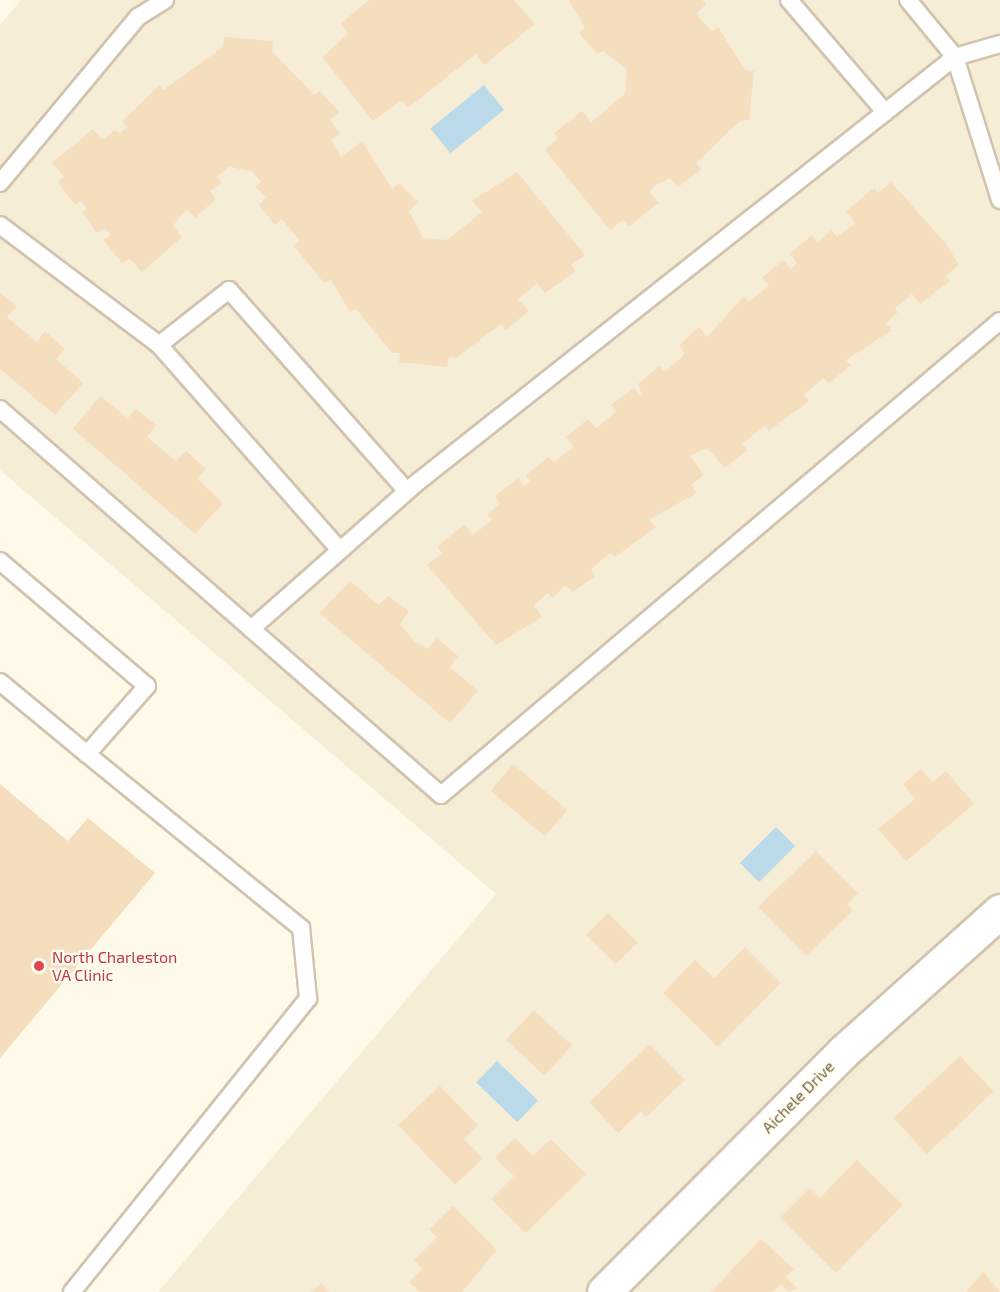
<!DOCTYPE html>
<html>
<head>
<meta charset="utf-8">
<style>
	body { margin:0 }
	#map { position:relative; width:1000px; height:1292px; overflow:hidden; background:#fef9e9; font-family:"Exo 2",sans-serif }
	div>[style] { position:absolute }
	.residential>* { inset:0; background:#f6edd6 }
	.water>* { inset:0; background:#bbdae9; transform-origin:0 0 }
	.building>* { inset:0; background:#f5debe; transform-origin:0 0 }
	.roads { filter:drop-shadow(2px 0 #d1c3ad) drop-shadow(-2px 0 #d1c3ad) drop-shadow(0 2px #d1c3ad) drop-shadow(0 -2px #d1c3ad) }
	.lane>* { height:16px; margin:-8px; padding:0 8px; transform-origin:8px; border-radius:8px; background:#fff }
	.street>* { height:33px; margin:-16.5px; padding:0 16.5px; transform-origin:16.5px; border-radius:16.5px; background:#fff }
	.dots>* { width:16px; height:16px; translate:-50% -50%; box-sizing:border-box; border:3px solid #fffcf0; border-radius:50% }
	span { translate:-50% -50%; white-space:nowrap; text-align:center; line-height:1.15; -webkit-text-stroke:4.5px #fffcf0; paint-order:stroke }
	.health-label { font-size:16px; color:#be3a42 }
	.left { translate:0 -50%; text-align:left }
	.street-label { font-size:16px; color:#7a644a }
</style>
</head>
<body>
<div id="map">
	<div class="residential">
		<div style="clip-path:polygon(21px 0,1000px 0,1000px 1292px,158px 1292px,496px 894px,0 470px,0 25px)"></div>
	</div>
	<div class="water">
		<div style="left:484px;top:85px;width:32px;height:69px;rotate:51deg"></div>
		<div style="left:776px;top:827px;width:27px;height:51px;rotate:45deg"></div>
		<div style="left:497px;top:1061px;width:57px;height:30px;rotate:44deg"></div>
	</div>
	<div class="building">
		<div style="clip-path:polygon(369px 0,514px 0,535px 24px,484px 65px,476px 54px,408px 108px,402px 100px,373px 121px,322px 57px,348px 34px,341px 23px)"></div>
		<div style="clip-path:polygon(569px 0,703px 0,706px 4px,696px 14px,712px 31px,718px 27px,745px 70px,754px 71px,749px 120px,740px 121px,696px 163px,701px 170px,678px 187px,670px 178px,656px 185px,649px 192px,659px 203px,629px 226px,623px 220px,610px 230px,545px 150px,558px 138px,554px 133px,582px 111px,591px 122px,625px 94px,627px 69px,603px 51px,597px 54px,579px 33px,585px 28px)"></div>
		<div style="clip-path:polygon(224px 37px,273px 41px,272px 51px,314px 95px,320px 91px,339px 112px,330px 120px,340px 134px,331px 140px,341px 157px,362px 141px,392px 189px,399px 183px,418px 202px,409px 211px,423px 238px,447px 240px,482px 212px,472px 201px,517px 172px,585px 255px,571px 265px,576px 271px,545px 293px,537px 283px,518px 299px,529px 311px,506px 330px,501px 324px,456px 358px,449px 357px,447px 367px,399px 362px,400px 353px,392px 353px,356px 309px,350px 312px,331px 280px,324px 283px,294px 246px,300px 241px,282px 219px,275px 225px,259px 205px,266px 197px,255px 187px,261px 182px,252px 171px,229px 167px,217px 177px,222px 183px,210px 191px,216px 199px,195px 218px,188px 210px,181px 215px,173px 226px,182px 237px,142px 272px,130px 259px,122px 263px,103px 240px,111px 234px,105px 228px,97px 233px,82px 212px,87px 208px,81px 201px,75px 205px,58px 182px,64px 176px,52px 163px,93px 129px,102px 140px,114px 130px,120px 133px,127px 127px,122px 121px,160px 85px,163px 90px,223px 47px)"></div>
		<div style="clip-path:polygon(891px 182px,947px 245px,959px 265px,946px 276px,950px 281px,920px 304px,912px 294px,895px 308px,898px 312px,886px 323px,892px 330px,846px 360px,851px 365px,829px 383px,823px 378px,804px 395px,809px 401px,769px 431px,765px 426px,742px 444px,748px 450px,725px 468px,707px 448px,690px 456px,704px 475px,691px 485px,697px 493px,649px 520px,656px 527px,615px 557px,610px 553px,591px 569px,595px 576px,573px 592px,566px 585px,552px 598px,548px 593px,534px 605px,542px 617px,496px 645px,427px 565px,442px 553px,437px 547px,465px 524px,473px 535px,492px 520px,487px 515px,500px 504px,495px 496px,518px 478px,524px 486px,530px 481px,526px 475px,548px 457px,554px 462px,574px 447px,566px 437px,588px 419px,596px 428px,616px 412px,611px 405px,634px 388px,643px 398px,638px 384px,659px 366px,665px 372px,685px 354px,679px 345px,699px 327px,707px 337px,744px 296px,749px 302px,769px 285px,762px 278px,783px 260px,791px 269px,797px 263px,790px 254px,812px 235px,817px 242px,832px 230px,837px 237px,855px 223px,846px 211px,874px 188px,878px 193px)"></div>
		<div style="clip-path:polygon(0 293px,17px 306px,7px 317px,37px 342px,45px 331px,65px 349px,56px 359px,83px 383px,55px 415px,0 369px)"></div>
		<div style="clip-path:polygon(100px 396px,128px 418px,136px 409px,156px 425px,147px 437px,176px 461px,186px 451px,206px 469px,198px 479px,223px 503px,195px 534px,73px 429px)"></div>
		<div style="clip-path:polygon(350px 581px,379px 605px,388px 596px,409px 611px,400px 624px,414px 641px,428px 649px,437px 638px,458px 656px,450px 667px,478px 691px,450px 723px,319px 613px)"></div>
		<div style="left:513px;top:764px;width:71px;height:35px;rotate:40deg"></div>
		<div style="clip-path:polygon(921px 769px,933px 782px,946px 771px,974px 804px,906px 861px,878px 829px,915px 799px,903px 784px)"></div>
		<div style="clip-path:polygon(0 784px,68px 841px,88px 818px,155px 873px,0 1058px)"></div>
		<div style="clip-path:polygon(816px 851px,858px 893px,847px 905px,853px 910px,806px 956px,758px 907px)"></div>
		<div style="left:608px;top:913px;width:42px;height:31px;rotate:45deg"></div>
		<div style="clip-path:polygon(745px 947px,781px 983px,718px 1047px,663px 993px,695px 960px,714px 978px)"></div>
		<div style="left:534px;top:1010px;width:52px;height:41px;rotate:43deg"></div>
		<div style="clip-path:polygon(650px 1044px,685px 1080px,646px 1117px,641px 1111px,618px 1133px,589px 1102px)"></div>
		<div style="left:960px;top:1056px;width:49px;height:91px;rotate:47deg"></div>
		<div style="clip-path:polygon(440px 1086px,478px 1125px,464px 1139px,483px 1158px,455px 1185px,398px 1125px)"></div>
		<div style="clip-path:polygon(515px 1138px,533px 1156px,551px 1139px,586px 1174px,526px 1233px,491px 1199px,514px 1176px,495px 1158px)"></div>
		<div style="clip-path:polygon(857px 1160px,903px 1205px,836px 1273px,780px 1218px,810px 1188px,820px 1198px)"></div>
		<div style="clip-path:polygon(453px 1206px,497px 1250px,462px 1292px,420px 1292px,409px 1282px,422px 1269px,414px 1260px,437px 1237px,429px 1229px)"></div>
		<div style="clip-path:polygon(761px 1239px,794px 1269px,786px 1277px,797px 1288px,789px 1292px,781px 1284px,773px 1292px,711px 1292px)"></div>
		<div style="clip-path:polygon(983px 1272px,1000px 1292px,966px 1292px)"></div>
		<div style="clip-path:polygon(321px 1283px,329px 1292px,311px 1292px)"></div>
	</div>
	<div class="roads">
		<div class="lane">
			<div style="left:789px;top:0;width:148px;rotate:49.4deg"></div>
			<div style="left:908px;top:0;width:74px;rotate:50.5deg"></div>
			<div style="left:955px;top:57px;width:150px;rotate:72.5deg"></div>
			<div style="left:0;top:183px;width:216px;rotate:-50.3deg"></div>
			<div style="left:138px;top:17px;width:32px;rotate:-32deg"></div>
			<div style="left:0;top:225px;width:199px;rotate:37deg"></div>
			<div style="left:159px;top:345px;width:271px;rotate:48.6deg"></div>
			<div style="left:159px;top:345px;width:89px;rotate:-38.2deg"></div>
			<div style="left:229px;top:290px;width:268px;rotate:48.5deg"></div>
			<div style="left:0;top:409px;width:586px;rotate:41.2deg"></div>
			<div style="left:441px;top:795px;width:733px;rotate:-40.3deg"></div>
			<div style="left:0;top:561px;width:193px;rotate:40.4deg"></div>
			<div style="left:147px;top:686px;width:91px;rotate:131.4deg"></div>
			<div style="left:87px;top:754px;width:113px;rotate:-140.4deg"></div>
			<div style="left:251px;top:629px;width:224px;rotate:-41.4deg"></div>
			<div style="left:419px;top:481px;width:683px;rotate:-38.35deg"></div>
			<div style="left:955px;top:57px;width:47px;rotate:-16.1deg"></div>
			<div style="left:72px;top:1292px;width:377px;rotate:-51.2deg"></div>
			<div style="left:308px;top:998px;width:70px;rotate:-95.7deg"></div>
			<div style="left:301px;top:928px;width:276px;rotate:-140.9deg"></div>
		</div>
		<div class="street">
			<div style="left:604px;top:1292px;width:339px;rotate:-45.1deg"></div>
			<div style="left:843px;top:1052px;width:211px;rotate:-41.9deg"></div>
		</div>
	</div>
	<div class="dots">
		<div style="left:39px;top:966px;background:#e0444e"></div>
	</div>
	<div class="health-label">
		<span class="left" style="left:52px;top:966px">North Charleston<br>VA Clinic</span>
	</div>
	<div class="street-label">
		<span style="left:798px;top:1097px;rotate:-45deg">Aichele Drive</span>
	</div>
</div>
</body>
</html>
